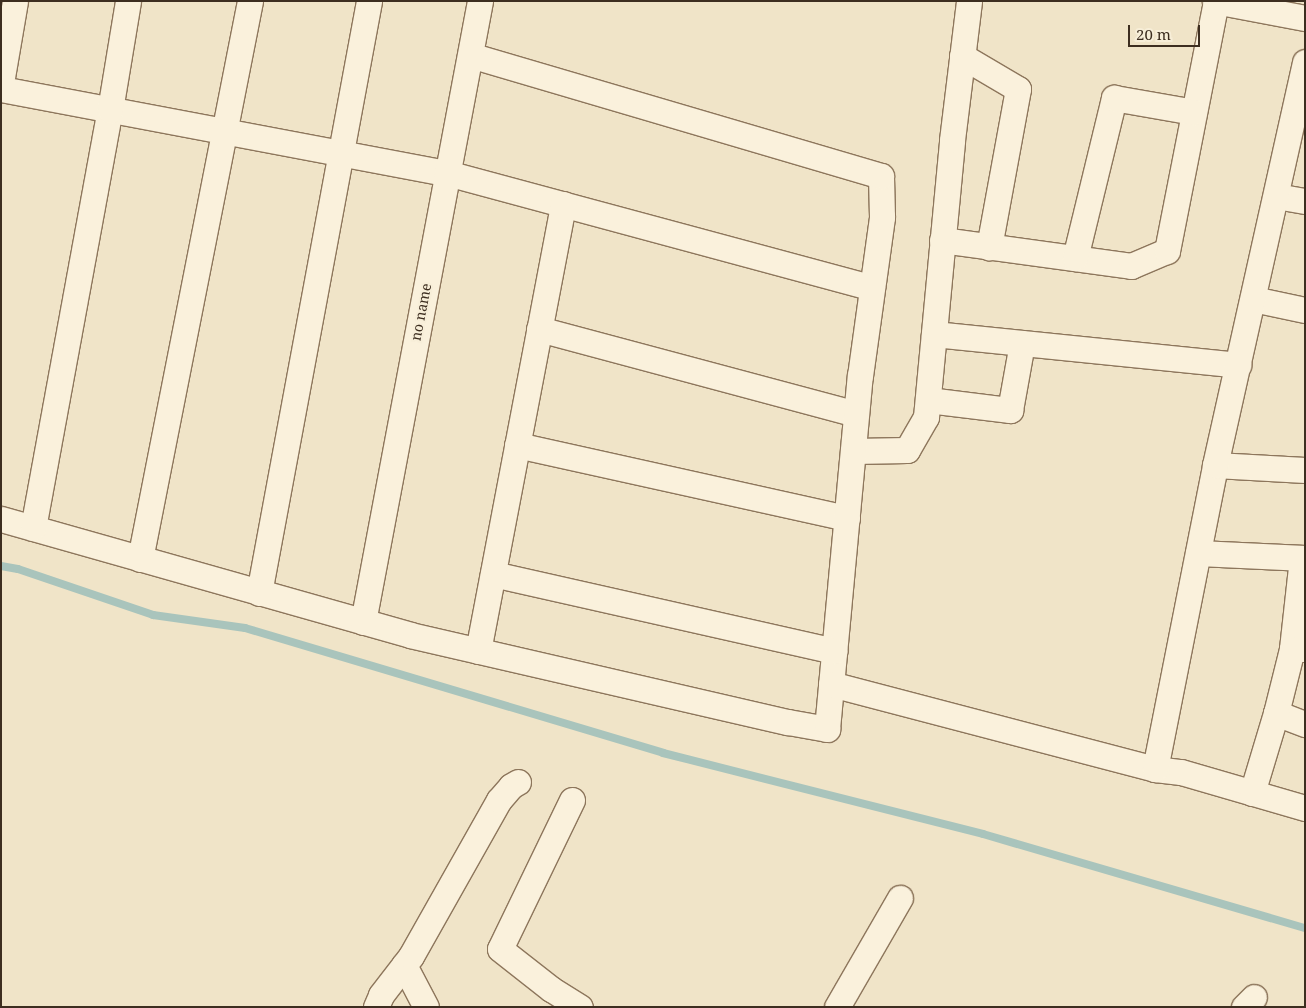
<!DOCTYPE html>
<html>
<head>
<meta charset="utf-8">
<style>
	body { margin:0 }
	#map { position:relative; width:1306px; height:1008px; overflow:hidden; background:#f0e4c8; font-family:"Noto Serif",serif }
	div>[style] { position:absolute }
	.stream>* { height:8px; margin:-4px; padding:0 4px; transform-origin:4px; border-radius:4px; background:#a9c4bc }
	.roads { filter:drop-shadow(1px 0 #8d765c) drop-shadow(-1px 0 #8d765c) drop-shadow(0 1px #8d765c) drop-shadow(0 -1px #8d765c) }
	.minor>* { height:25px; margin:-12.5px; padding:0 12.5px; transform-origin:12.5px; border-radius:12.5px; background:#faf1dc }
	span { translate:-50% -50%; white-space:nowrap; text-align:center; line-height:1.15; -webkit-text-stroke:4px #f7eed8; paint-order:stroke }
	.street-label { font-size:14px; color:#3d2e20 }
	.frame { position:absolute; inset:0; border:2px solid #3d2e20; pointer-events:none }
	.scale { position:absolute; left:1128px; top:25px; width:72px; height:22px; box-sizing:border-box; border:2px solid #3d2e20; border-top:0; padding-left:6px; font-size:15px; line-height:18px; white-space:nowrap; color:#3d2e20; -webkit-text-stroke:4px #f7eed8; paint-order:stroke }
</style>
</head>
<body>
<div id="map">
	<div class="stream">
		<div style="left:1px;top:566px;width:17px;rotate:10deg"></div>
		<div style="left:18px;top:569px;width:143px;rotate:18.8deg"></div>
		<div style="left:153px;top:615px;width:93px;rotate:8deg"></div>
		<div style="left:245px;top:628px;width:436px;rotate:16.6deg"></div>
		<div style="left:663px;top:753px;width:330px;rotate:14.2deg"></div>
		<div style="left:983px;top:834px;width:335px;rotate:16.3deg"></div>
	</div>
	<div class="roads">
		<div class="minor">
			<div style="left:1215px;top:1px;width:92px;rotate:10.7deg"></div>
			<div style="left:962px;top:56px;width:65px;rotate:30.5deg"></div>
			<div style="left:1018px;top:89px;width:161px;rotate:100.4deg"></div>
			<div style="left:1px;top:83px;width:83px;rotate:-80.3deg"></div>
			<div style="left:1px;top:89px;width:454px;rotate:10.7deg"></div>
			<div style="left:447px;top:173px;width:440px;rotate:15.1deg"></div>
			<div style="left:1276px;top:196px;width:29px;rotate:10deg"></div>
			<div style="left:942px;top:240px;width:191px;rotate:7.8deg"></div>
			<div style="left:1131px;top:266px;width:39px;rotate:-23deg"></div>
			<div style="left:1167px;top:251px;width:255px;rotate:-78.9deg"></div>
			<div style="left:1075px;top:258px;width:165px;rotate:-76.3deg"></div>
			<div style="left:1114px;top:98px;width:81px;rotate:9.9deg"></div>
			<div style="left:1253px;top:299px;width:53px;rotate:11.9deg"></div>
			<div style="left:539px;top:329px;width:328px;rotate:15deg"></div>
			<div style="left:934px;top:334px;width:306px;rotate:5.8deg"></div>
			<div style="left:928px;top:400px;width:83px;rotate:7deg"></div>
			<div style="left:1010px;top:410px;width:68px;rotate:-79.8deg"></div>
			<div style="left:517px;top:445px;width:338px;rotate:12.5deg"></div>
			<div style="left:853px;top:451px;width:54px;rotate:-1.1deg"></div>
			<div style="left:907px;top:450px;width:38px;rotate:-60deg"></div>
			<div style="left:926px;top:417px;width:278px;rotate:-84.6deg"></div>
			<div style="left:952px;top:140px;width:140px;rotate:-83deg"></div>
			<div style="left:1215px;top:465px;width:90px;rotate:3.2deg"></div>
			<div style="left:1px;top:519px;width:425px;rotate:15.8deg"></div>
			<div style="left:410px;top:635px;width:388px;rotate:13deg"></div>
			<div style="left:788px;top:722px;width:40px;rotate:10deg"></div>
			<div style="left:827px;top:729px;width:355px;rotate:-84.7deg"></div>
			<div style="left:860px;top:376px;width:161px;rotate:-82.1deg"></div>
			<div style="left:882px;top:217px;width:41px;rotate:-91.4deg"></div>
			<div style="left:881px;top:176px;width:428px;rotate:-163.6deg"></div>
			<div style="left:33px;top:528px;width:425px;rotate:-79.6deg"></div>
			<div style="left:110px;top:110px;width:110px;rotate:-80.6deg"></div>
			<div style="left:1198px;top:553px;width:107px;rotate:2.7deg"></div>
			<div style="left:1302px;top:558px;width:92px;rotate:96.3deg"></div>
			<div style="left:1292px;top:649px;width:13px"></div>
			<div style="left:140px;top:559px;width:569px;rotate:-78.85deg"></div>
			<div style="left:493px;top:574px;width:350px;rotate:12.7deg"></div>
			<div style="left:259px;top:593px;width:602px;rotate:-79.47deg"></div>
			<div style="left:363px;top:622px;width:632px;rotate:-79.33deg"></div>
			<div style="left:1292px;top:649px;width:66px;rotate:104deg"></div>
			<div style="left:1276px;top:713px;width:31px;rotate:21deg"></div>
			<div style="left:478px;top:651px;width:455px;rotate:-79.2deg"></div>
			<div style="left:831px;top:684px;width:335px;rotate:14.7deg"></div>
			<div style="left:1155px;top:769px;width:26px;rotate:7deg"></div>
			<div style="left:1181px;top:772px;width:129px;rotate:16.2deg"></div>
			<div style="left:1155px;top:769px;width:310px;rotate:-78.8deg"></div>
			<div style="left:1215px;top:465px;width:413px;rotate:-77.4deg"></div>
			<div style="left:1252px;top:793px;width:84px;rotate:-73.3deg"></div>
			<div style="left:572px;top:800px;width:165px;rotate:115.8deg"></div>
			<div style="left:500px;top:949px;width:65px;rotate:38.1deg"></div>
			<div style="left:551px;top:989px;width:34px;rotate:32deg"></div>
			<div style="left:404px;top:965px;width:47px;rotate:62.4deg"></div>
			<div style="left:376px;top:1007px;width:13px;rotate:-67deg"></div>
			<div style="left:381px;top:995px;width:49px;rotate:-52.4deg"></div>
			<div style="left:411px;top:956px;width:179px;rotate:-60.6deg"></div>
			<div style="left:499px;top:800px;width:18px;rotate:-49deg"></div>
			<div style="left:511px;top:786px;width:8px;rotate:-30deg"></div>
			<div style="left:837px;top:1007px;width:126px;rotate:-60deg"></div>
			<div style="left:1244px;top:1007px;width:14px;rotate:-45deg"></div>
		</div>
	</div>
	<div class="street-label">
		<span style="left:421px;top:312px;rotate:-79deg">no name</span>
	</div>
	<div class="frame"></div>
	<div class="scale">20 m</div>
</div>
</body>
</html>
